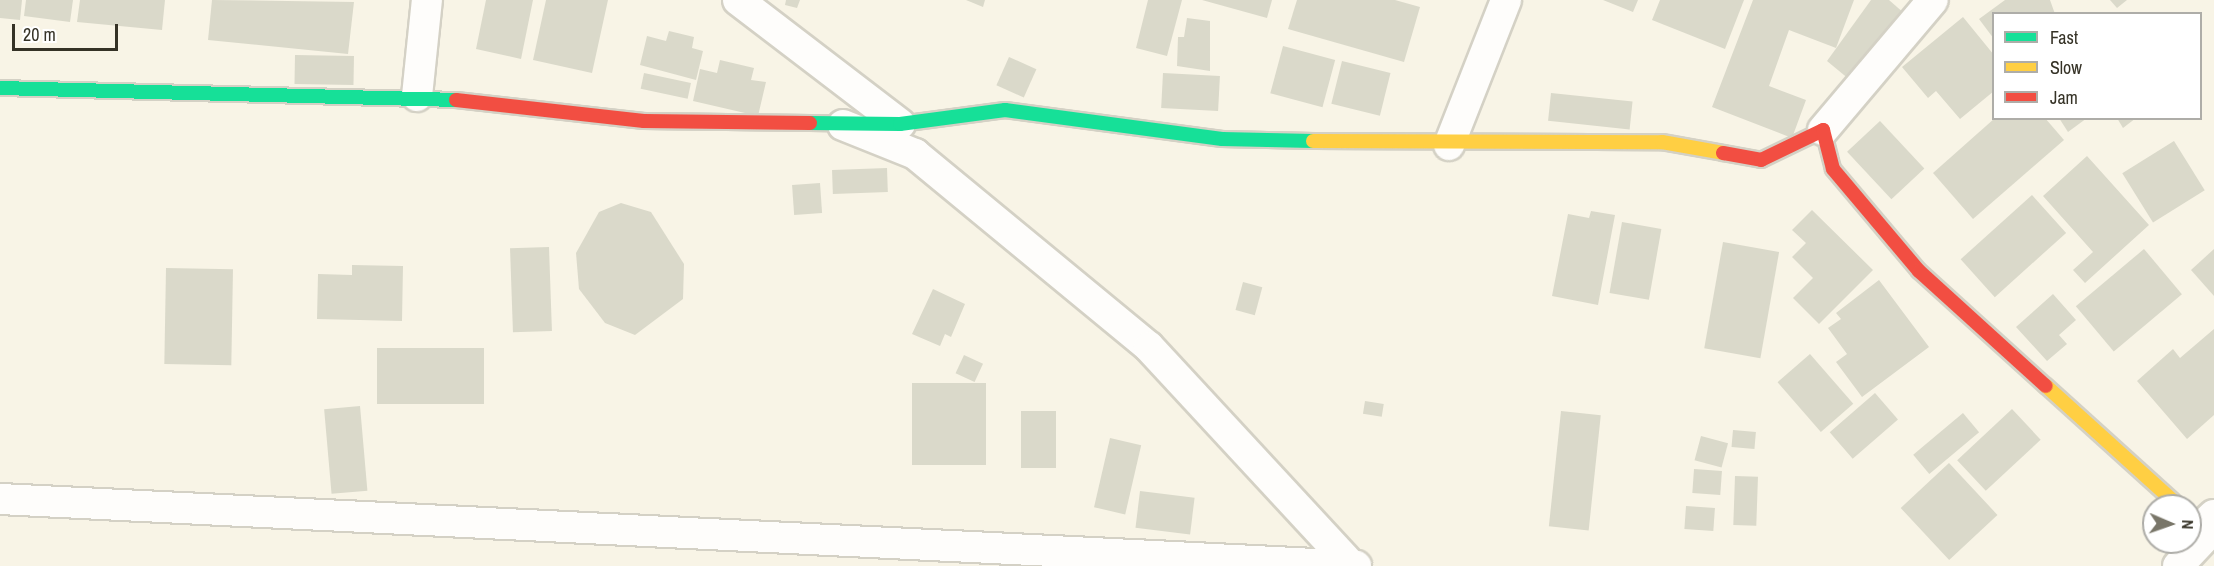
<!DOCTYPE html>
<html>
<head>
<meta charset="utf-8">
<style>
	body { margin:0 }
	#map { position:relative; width:2214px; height:566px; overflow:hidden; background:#f8f4e6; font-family:"Archivo Narrow",sans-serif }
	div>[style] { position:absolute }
	.building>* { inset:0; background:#dad9ca; transform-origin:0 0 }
	.roads { filter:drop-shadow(2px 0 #d4d1c5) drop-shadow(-2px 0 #d4d1c5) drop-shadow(0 2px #d4d1c5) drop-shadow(0 -2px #d4d1c5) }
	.street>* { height:30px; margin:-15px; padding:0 15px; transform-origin:15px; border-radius:15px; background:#fefdfb }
	.fast>* { height:14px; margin:-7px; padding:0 7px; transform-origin:7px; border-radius:7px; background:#16e098 }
	.slow>* { height:14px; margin:-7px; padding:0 7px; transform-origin:7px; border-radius:7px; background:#ffcf43 }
	.jam>* { height:14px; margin:-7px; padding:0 7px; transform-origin:7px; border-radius:7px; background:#f24e42 }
	span { translate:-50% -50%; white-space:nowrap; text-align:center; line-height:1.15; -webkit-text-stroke:4.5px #fff; paint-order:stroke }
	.legend { position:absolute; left:1992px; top:12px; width:210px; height:108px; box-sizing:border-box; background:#fff; border:2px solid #aeada8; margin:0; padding:8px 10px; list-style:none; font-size:18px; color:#353226 }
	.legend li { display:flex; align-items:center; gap:12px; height:30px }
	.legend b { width:30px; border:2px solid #aeada8 }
	.north { position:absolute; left:2142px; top:494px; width:60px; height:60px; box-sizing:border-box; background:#fff; border:2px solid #aeada8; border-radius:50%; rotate:92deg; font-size:16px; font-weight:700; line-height:24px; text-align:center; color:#353226 }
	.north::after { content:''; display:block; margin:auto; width:21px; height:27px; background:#797669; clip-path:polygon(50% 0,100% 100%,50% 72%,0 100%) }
	.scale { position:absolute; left:12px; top:24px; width:106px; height:27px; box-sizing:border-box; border:3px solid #353226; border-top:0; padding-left:8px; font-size:18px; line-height:21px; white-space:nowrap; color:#353226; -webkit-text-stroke:4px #fff; paint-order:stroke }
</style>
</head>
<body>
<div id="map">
	<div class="building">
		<div style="clip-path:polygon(0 0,22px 0,20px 20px,0 18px)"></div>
		<div style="clip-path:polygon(26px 0,73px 0,70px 22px,24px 16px)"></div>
		<div style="clip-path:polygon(80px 0,165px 0,162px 30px,77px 22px)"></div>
		<div style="clip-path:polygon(212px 0,354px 2px,348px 54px,208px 40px)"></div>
		<div style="clip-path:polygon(486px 0,533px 0,521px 59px,476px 49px)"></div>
		<div style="clip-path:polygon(546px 0,608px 0,592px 73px,533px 60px)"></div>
		<div style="clip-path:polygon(786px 0,800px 0,797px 8px,785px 5px)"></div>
		<div style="clip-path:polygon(966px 0,985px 0,983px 7px)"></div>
		<div style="clip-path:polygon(1148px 0,1182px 0,1167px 56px,1136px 48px)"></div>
		<div style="clip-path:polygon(1202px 0,1272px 0,1267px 18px)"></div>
		<div style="clip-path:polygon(1297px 0,1395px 0,1420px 7px,1404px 62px,1288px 29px)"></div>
		<div style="clip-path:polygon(1603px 0,1638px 0,1633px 12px)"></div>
		<div style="clip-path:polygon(1660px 0,1744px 0,1725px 49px,1652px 20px)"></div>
		<div style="clip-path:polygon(1753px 0,1854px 0,1836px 48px,1789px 30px,1769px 86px,1806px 100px,1792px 138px,1712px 107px)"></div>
		<div style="clip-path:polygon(1871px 0,1889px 0,1905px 14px,1850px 80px,1827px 61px)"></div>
		<div style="clip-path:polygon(2005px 0,2050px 0,2055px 14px,1994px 14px,1994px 39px,1979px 19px)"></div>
		<div style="clip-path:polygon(2110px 0,2127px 0,2117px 8px)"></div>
		<div style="clip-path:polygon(1963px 17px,1994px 55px,1994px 91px,1960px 119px,1936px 91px,1928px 98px,1902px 67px)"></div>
		<div style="clip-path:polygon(1187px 18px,1210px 21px,1210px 71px,1177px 66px,1178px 37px,1184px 37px)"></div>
		<div style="clip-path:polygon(669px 31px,694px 37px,692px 48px,703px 51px,696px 80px,640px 65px,647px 36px,666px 41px)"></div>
		<div style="left:1283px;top:46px;width:54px;height:49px;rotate:15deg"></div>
		<div style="left:295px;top:55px;width:59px;height:29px;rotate:1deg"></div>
		<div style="left:1009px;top:57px;width:30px;height:31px;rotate:24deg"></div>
		<div style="clip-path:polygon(720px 60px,754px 68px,751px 80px,766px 82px,758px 116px,693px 101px,700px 69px,717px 73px)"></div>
		<div style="left:1342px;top:61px;width:50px;height:44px;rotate:14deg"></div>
		<div style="left:644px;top:73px;width:48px;height:16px;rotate:12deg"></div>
		<div style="left:1163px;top:73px;width:57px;height:35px;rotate:3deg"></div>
		<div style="left:1551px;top:93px;width:82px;height:28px;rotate:6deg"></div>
		<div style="clip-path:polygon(1995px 118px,2045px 118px,2064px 140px,1973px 219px,1933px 173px)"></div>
		<div style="clip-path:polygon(2059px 118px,2087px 118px,2068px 132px)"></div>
		<div style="clip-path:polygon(2117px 118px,2136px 118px,2123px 128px)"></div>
		<div style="left:1880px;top:121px;width:65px;height:45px;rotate:47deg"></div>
		<div style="left:2174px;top:141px;width:58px;height:61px;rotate:58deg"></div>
		<div style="clip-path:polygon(2087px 156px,2149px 225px,2085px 283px,2073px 270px,2093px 252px,2043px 196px)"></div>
		<div style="left:887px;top:168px;width:24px;height:55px;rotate:88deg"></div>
		<div style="left:820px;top:183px;width:30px;height:28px;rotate:86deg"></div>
		<div style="left:2032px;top:195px;width:51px;height:96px;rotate:48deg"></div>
		<div style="clip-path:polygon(621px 203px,651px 212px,684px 264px,683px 299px,635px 335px,605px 323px,579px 289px,576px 253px,599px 212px)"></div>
		<div style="clip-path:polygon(1812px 210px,1873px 270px,1819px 324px,1793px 298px,1813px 278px,1792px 257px,1806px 243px,1792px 230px)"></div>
		<div style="clip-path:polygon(1591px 211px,1615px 215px,1598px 305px,1552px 296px,1568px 214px,1589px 218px)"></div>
		<div style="left:1622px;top:222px;width:40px;height:72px;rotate:10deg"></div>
		<div style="left:1723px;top:242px;width:57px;height:108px;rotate:10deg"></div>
		<div style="left:549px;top:247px;width:84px;height:39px;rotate:88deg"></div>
		<div style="left:2144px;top:249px;width:59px;height:89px;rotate:50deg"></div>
		<div style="clip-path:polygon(2214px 249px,2214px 296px,2191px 270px)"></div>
		<div style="clip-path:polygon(352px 265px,403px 266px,402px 321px,317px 319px,318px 274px,352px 275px)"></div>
		<div style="left:166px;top:268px;width:67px;height:96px;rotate:1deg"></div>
		<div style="clip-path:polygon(1879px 280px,1929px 347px,1862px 397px,1836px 362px,1847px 354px,1828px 328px,1841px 319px,1836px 313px)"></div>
		<div style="left:1243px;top:282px;width:20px;height:29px;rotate:15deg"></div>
		<div style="clip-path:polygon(933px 289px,965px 304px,951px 337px,945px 334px,940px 346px,912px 334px)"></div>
		<div style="clip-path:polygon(2053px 294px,2076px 320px,2059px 335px,2067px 344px,2047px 361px,2016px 327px)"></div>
		<div style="clip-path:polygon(2214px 329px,2214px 415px,2187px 439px,2137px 381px,2173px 349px,2180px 358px)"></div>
		<div style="left:484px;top:348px;width:56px;height:107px;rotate:90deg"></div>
		<div style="left:1810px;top:354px;width:66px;height:43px;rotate:49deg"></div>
		<div style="left:964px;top:355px;width:21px;height:20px;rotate:25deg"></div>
		<div style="left:912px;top:383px;width:74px;height:82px"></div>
		<div style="left:1875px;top:393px;width:35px;height:60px;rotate:49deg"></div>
		<div style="left:1365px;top:401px;width:19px;height:13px;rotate:9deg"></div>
		<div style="left:360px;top:406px;width:85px;height:36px;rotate:85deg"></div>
		<div style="left:2012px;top:409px;width:42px;height:75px;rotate:47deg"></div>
		<div style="left:1021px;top:411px;width:35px;height:57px"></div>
		<div style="left:1561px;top:411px;width:40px;height:116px;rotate:6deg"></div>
		<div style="left:1963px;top:413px;width:25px;height:65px;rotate:50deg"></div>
		<div style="left:1733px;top:430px;width:23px;height:17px;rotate:5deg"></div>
		<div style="left:1701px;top:436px;width:28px;height:25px;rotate:15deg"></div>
		<div style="left:1110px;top:438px;width:32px;height:71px;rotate:13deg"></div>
		<div style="left:1949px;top:463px;width:71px;height:66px;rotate:47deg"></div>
		<div style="left:1694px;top:469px;width:28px;height:24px;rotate:4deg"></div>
		<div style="left:1735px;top:476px;width:23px;height:49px;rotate:2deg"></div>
		<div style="left:1140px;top:491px;width:55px;height:37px;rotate:7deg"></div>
		<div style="left:1686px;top:506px;width:29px;height:23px;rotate:4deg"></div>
	</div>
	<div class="roads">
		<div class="street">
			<div style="left:738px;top:0;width:204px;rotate:37.4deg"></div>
			<div style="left:417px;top:96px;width:97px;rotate:-84.1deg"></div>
			<div style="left:843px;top:125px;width:78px;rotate:21.9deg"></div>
			<div style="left:915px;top:154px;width:303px;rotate:39.5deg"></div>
			<div style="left:1149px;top:347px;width:293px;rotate:47.2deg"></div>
			<div style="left:1823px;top:130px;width:170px;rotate:-49.8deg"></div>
			<div style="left:1449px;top:145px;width:156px;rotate:-68.5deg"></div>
			<div style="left:0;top:499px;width:1358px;rotate:2.83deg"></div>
			<div style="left:2178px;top:566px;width:47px;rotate:-46.7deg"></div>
			<div style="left:2210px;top:532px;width:10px;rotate:-143deg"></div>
			<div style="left:2202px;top:526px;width:16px;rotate:-43deg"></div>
		</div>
		<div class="fast">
			<div style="left:0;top:88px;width:456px;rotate:1.5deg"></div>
			<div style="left:810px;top:123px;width:90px;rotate:0.6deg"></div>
			<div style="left:900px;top:124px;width:106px;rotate:-7.6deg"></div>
			<div style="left:1005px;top:110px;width:219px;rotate:7.6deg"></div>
			<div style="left:1222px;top:139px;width:91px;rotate:1.3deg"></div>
		</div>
		<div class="slow">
			<div style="left:1313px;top:141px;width:349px;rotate:0.2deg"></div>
			<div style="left:1662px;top:142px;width:62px;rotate:10.2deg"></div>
			<div style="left:2046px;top:386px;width:179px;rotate:42.1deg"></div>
		</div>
		<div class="jam">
			<div style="left:456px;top:100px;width:189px;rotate:6.4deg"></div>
			<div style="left:644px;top:121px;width:166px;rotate:0.7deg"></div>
			<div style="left:1723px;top:153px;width:39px;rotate:10deg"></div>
			<div style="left:1761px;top:160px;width:69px;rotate:-25.8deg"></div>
			<div style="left:1823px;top:130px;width:40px;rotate:75.6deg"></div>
			<div style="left:1833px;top:169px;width:133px;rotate:49.9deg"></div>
			<div style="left:1919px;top:271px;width:171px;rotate:42.2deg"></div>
		</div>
	</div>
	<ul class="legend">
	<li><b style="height:8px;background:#16e098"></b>Fast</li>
	<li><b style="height:8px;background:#ffcf43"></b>Slow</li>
	<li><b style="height:8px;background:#f24e42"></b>Jam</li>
	</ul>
	<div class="north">N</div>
	<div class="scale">20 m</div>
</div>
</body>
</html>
